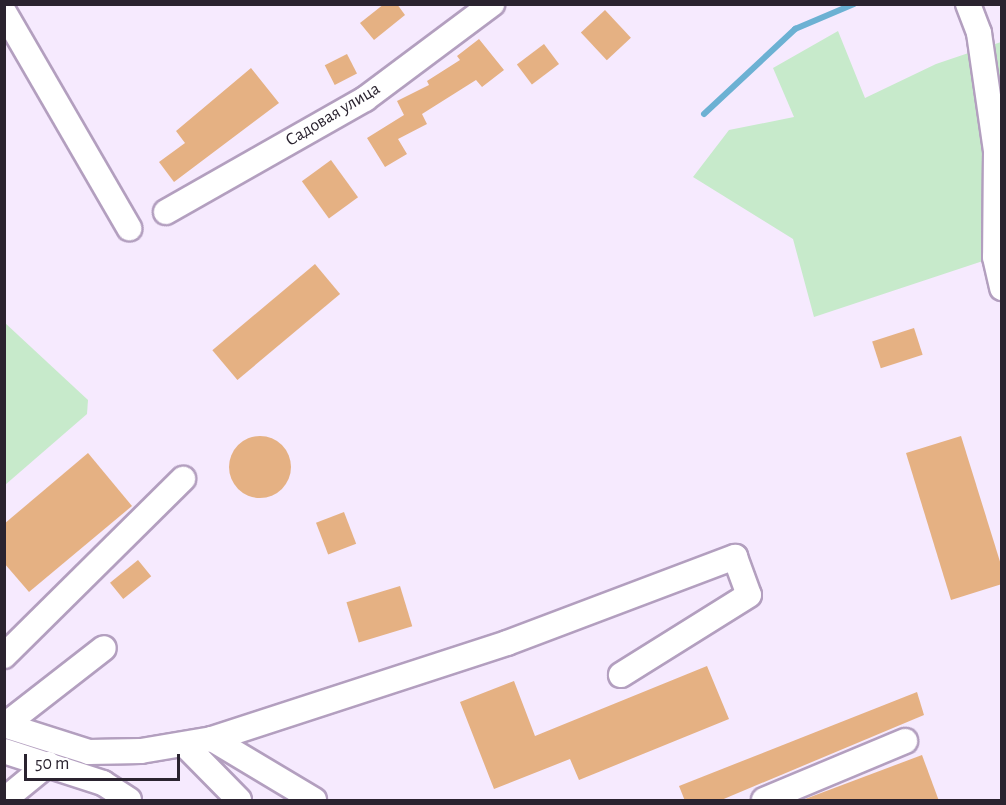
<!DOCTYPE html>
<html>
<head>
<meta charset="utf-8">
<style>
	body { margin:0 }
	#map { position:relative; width:1006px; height:805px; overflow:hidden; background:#f6eafe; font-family:"Alegreya Sans",sans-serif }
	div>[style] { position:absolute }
	.green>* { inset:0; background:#c7eacb }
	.stream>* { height:6px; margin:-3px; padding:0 3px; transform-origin:3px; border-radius:3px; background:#6cb1d3 }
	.building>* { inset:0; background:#e5b183; transform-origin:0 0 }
	.round { border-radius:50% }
	.roads { filter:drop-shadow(2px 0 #b39fbf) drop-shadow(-2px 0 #b39fbf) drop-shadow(0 2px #b39fbf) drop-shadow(0 -2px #b39fbf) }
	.minor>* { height:24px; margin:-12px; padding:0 12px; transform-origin:12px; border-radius:12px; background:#fff }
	span { translate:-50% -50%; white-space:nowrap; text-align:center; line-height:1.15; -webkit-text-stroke:5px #fff; paint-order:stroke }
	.street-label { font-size:18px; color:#2a232f }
	.frame { position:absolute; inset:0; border:6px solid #2a232f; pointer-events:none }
	.scale { position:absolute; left:24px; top:754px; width:156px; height:27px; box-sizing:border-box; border:3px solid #2a232f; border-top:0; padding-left:8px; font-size:18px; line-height:21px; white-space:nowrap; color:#2a232f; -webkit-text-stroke:4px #fff; paint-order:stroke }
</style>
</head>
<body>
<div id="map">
	<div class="green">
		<div style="clip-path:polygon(838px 31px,865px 98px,936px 64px,1001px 42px,1001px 255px,814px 317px,793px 239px,693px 177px,729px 130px,794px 117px,773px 68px)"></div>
		<div style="clip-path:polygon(4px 322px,88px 400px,87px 414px,5px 485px)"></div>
	</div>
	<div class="stream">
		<div style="left:704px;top:114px;width:125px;rotate:-43deg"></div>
		<div style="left:795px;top:29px;width:64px;rotate:-23deg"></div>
	</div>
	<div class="building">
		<div style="clip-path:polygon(384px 4px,397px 4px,405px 15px,374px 40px,360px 23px)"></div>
		<div style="left:605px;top:10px;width:38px;height:33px;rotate:47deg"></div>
		<div style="clip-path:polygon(479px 39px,504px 70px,482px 87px,476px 80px,422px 114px,427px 124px,398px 139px,407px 154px,385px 167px,367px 138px,404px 115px,397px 101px,429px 85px,427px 81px,460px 60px,457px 56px)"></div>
		<div style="left:544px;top:44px;width:25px;height:34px;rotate:53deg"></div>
		<div style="left:347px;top:54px;width:22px;height:25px;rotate:63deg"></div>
		<div style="clip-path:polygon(251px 68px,279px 103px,174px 182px,159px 162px,185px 143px,176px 131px)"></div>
		<div style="left:331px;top:160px;width:46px;height:36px;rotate:54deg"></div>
		<div style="left:315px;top:264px;width:39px;height:134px;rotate:50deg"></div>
		<div style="left:914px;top:328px;width:28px;height:44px;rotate:72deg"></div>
		<div class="round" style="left:229px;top:436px;width:62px;height:62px"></div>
		<div style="clip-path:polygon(961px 436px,1002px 568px,1002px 584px,951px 600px,906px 453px)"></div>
		<div style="clip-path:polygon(88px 453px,132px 506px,29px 592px,4px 563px,4px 524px)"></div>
		<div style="left:344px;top:512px;width:34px;height:30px;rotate:69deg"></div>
		<div style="left:138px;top:560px;width:21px;height:36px;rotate:51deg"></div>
		<div style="left:400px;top:586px;width:42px;height:56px;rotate:73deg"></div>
		<div style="clip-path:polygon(707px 666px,729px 719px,579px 780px,570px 759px,494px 789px,460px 702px,514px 681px,535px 736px)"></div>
		<div style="clip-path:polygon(917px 692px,924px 715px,719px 801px,685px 801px,679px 786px)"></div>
		<div style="clip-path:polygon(922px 755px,939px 801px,806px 801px,805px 799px)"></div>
	</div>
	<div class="roads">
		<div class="minor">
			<div style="left:968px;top:4px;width:31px;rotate:69deg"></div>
			<div style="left:979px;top:33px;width:119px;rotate:81.8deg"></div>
			<div style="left:996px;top:151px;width:106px;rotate:90.5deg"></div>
			<div style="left:995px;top:257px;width:32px;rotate:77deg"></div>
			<div style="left:4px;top:12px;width:250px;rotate:59.9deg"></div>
			<div style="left:166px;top:212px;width:229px;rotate:-29.6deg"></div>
			<div style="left:365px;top:99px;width:159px;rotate:-36.8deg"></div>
			<div style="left:4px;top:656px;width:252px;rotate:-44.7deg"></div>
			<div style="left:4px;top:725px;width:89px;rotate:17.6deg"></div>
			<div style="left:89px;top:752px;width:52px;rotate:-1.1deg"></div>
			<div style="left:141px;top:751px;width:72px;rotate:-9.6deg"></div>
			<div style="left:212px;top:739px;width:119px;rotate:30.9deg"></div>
			<div style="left:5px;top:725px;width:125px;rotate:-37.9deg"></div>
			<div style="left:212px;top:739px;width:310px;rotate:-18deg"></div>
			<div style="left:507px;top:643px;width:244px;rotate:-20.7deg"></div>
			<div style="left:735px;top:557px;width:40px;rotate:69.8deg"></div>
			<div style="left:749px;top:595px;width:151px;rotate:148deg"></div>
			<div style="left:185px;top:745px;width:77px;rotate:45.5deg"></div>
			<div style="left:4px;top:751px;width:104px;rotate:17.9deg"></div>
			<div style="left:103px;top:783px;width:31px;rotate:33deg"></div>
			<div style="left:4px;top:800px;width:57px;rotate:-39.3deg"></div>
			<div style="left:764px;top:800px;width:153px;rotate:-22.7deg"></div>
		</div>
	</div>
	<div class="street-label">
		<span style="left:333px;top:115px;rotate:-31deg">Садовая улица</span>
	</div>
	<div class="frame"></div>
	<div class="scale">50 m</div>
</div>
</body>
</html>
